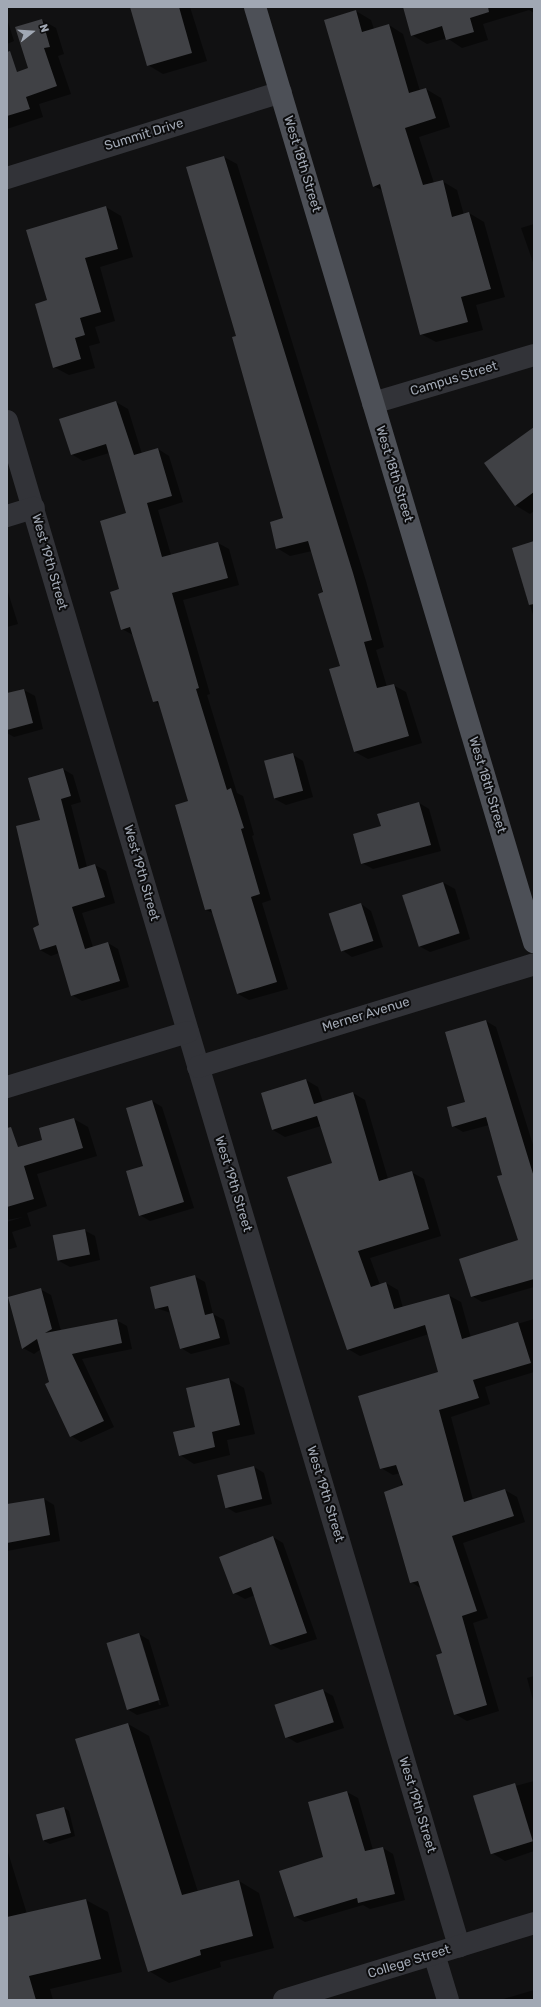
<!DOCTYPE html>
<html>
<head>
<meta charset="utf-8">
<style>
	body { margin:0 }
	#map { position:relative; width:541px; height:2007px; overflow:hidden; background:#111112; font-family:Rubik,sans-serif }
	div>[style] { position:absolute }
	.shadow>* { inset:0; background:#0007 }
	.building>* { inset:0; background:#404145; transform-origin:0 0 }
	.minor>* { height:22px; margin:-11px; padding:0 11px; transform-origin:11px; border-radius:11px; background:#323338 }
	.major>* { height:22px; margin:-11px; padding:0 11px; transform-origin:11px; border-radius:11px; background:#4d5057 }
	span { translate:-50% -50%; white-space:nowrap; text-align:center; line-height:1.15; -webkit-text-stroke:4px #0c0c0d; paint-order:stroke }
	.street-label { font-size:13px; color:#a1a8b4 }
	.frame { position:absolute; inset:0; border:8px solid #a1a8b4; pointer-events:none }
	.north { position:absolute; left:12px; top:12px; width:40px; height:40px; -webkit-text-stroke:3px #0c0c0d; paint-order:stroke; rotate:73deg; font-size:11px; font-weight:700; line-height:16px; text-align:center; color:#a1a8b4 }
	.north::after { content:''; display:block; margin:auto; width:14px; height:18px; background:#a1a8b4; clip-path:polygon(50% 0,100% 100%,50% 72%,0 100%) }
</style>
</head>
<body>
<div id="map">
	<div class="shadow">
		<div style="clip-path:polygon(131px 7px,190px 7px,207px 61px,163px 74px,148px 65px)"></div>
		<div style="clip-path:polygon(404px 7px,534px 7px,534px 13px,529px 10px,483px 24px,488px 40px,462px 48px,447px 38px,427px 44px,412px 35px)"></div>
		<div style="clip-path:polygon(356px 11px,371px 20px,374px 29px,389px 25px,403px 34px,420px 91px,426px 89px,441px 98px,450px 127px,419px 137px,434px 183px,442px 181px,457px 190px,464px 215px,469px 213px,484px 222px,505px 297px,476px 305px,483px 330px,436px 342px,421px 334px,383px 191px,374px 186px,325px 20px)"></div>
		<div style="clip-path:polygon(7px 19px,14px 41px,7px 44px)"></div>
		<div style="clip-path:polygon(42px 20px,56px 28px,64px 54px,58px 56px,71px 94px,39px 104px,43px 117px,7px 129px,7px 76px,29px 69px)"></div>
		<div style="clip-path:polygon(224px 157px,237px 164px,366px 581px,384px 647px,376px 650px,387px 687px,393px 685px,406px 692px,422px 743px,368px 759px,355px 752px,341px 667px,312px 551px,290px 556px,277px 548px,284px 519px,237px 336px)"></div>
		<div style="clip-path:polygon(106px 207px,121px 216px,133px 257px,100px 267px,115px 321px,95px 327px,100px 343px,89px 346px,95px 368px,69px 375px,54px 367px,49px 301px)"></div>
		<div style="clip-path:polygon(534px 224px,534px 265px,521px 228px)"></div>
		<div style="clip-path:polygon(116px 402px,128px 409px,142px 454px,158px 449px,169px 456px,183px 502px,158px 510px,171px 555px,218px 543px,229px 549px,239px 585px,183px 600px,210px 694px,207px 695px,237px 793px,243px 796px,254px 835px,252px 836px,271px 900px,262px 903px,288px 989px,249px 1000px,238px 994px,213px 913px,206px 910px,190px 802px,160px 705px,154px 701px,133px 635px,122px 629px,121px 590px,127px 514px,109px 453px,83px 461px,71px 454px)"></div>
		<div style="clip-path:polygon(534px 428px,534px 511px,530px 514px,515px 505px)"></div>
		<div style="clip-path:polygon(534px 542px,534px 618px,513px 549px)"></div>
		<div style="clip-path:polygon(7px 589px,18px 624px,7px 627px)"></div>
		<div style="clip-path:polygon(24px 690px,35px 696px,43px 729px,14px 737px,7px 733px,7px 694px)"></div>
		<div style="clip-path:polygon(293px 755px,303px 761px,313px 797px,286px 805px,275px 799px)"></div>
		<div style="clip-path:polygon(63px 769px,73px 775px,81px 802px,71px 805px,87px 867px,95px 865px,106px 871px,115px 903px,82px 913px,93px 947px,108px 943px,118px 949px,129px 987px,82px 1001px,72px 995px,59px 953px,51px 956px,40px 950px,41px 820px)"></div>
		<div style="clip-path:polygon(419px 803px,429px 809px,441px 851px,373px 869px,362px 863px,382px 827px)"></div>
		<div style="clip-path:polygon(444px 883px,455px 889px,470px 939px,430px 952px,419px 946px,403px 896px)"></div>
		<div style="clip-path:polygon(361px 904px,371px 911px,383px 947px,352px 957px,342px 950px)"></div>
		<div style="clip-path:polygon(486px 1021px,496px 1027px,534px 1148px,534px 1287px,482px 1302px,472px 1296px,519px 1240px,489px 1125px,463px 1132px,453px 1126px,466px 1103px)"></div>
		<div style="clip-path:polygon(306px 1080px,318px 1087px,323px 1102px,353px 1093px,365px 1100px,388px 1179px,411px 1172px,424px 1179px,441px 1236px,370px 1258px,380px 1285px,386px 1283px,398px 1290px,403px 1308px,448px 1295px,461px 1302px,471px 1338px,534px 1319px,534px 1372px,485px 1387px,490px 1404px,451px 1417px,473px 1500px,505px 1490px,517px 1497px,525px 1522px,463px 1543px,488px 1618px,473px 1623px,499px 1711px,467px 1721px,455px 1714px,444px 1654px,422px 1589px,411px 1582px,400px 1473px,393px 1475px,381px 1468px,440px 1372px,429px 1334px,360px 1356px,348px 1349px,333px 1164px,321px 1126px,285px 1137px,273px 1130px)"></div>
		<div style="clip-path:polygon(152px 1101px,162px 1107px,194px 1208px,150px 1221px,140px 1215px)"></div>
		<div style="clip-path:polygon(74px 1119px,88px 1127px,97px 1156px,37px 1174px,47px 1206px,27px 1213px,31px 1226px,12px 1232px,17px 1247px,7px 1250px,7px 1222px,23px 1217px,7px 1220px,7px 1151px,43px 1140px,40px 1129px)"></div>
		<div style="clip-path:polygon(84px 1230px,95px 1236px,100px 1260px,70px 1267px,59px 1261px)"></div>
		<div style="clip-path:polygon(194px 1276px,205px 1282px,213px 1314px,224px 1320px,230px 1344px,191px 1354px,181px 1348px,171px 1313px,156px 1308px)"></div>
		<div style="clip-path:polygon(40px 1289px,51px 1295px,61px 1331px,116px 1320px,127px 1326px,132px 1349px,82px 1359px,114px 1427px,81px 1442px,71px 1436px,41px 1349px,34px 1354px,23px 1348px)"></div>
		<div style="clip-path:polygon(229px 1379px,244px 1388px,255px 1434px,227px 1440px,230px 1455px,194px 1464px,180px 1455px)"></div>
		<div style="clip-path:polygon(254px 1467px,264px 1473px,272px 1504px,236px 1513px,226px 1507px)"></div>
		<div style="clip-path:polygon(44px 1499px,54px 1505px,60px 1541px,7px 1551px,7px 1505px)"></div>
		<div style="clip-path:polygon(273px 1537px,283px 1543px,317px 1639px,281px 1650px,270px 1644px,255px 1595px,245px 1599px,234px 1593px)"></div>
		<div style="clip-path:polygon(evenodd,139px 1634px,149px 1640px,169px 1706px,137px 1715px,127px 1709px,139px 1634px,140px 1641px,142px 1641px,161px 1705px,159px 1705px,140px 1641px)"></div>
		<div style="clip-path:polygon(534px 1676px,534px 1704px,527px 1678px)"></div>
		<div style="clip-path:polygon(322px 1690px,333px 1696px,344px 1728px,297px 1743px,287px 1737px)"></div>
		<div style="clip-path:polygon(128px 1724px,149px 1736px,198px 1892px,239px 1881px,259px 1893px,274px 1948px,220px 1962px,221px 1967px,169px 1983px,149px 1971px,76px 1740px)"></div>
		<div style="clip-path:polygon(534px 1781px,534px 1851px,505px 1861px,492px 1853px,474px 1797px)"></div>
		<div style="clip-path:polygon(347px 1792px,358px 1798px,373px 1850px,383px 1848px,393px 1854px,405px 1900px,370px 1909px,363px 1905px,305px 1922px,294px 1916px,324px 1858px,309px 1802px)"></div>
		<div style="clip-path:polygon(64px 1808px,69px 1811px,75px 1836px,50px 1844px,44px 1841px)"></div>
		<div style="clip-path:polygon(7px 1849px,27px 1914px,86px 1900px,108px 1912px,122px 1972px,50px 1989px,53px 2000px,7px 2000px)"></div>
		<div style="clip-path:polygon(534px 1990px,534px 2000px,500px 2000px)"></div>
	</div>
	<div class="building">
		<div style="clip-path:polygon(130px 7px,179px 7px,192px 53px,147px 66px)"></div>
		<div style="clip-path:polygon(403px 7px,488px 7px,489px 12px,470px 18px,474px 32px,446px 40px,442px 26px,411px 36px)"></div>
		<div style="clip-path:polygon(356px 10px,362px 32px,389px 24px,409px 93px,426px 88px,436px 118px,405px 128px,423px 185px,443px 180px,452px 217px,469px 212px,491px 289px,461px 297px,468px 322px,420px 335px,380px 184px,373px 187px,324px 20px)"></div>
		<div style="clip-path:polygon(42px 19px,50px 47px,44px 48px,57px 86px,26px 97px,30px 109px,7px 116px,7px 52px,10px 51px,17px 72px,28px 68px,15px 27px)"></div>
		<div style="clip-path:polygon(224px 156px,353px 573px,372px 640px,364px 642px,377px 688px,394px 684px,409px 736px,354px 752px,329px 669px,340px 666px,318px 594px,323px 592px,308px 541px,276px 549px,270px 522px,283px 518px,232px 337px,236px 336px,186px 167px)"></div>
		<div style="clip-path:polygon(106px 206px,118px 249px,85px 258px,101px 312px,80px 318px,85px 335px,75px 338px,81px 359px,53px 368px,35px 304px,47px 300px,26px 230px)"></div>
		<div style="clip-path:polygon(116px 401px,134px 455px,158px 448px,172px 496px,147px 503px,162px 557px,218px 542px,228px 578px,172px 593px,199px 688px,196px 689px,227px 790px,231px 788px,244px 828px,241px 829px,260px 894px,251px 897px,277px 982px,237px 994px,211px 909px,205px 910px,175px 805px,188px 801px,158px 701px,153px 702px,130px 627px,121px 630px,110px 592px,119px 589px,100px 521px,126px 513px,106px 444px,71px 455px,59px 419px)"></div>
		<div style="clip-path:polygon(534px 427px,534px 492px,515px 506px,484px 463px)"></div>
		<div style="clip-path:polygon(534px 541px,534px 604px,529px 605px,512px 548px)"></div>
		<div style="clip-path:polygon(24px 689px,33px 723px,7px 730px,7px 693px)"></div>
		<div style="left:293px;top:753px;width:39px;height:30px;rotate:75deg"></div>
		<div style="clip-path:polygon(63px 768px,71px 796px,61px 799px,79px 869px,95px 864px,105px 897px,72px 907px,85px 949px,108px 942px,120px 981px,71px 996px,56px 945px,40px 950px,33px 928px,39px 925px,16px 826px,40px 820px,28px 778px)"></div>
		<div style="clip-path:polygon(419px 802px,431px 845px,361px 864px,353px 834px,381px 826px,377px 814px)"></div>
		<div style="left:443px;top:882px;width:54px;height:43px;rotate:72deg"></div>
		<div style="left:361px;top:903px;width:40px;height:34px;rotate:72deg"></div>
		<div style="clip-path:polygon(486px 1020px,534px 1177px,534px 1279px,471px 1297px,459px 1259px,518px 1240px,497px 1176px,502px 1175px,486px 1117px,452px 1127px,447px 1107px,465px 1102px,445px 1032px)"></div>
		<div style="clip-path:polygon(306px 1079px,314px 1104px,353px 1092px,379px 1181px,412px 1171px,429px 1229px,358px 1251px,371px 1287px,386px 1282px,394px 1309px,449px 1294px,462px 1339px,518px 1322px,531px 1363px,473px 1380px,479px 1398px,439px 1410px,464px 1502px,505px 1489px,514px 1516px,452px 1536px,477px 1611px,462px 1616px,487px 1705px,454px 1715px,436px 1655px,442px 1653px,418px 1581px,410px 1583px,384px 1492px,403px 1485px,396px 1465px,380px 1469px,358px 1396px,438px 1372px,425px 1325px,347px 1350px,287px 1177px,332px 1163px,317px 1116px,272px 1130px,261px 1093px)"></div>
		<div style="clip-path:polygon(152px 1100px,184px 1202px,139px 1216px,126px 1171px,143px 1166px,126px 1108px)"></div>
		<div style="clip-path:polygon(74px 1118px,83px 1148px,24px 1166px,34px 1199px,7px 1207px,7px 1128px,11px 1127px,18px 1147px,42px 1140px,39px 1128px)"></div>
		<div style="left:85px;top:1229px;width:26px;height:33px;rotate:79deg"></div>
		<div style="clip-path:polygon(195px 1275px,205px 1315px,213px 1313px,220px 1338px,180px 1349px,168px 1306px,155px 1309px,150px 1287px)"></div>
		<div style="clip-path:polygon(41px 1288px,52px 1329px,45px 1333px,117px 1319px,122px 1343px,72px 1354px,104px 1421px,70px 1437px,45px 1384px,49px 1382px,37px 1339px,22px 1349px,8px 1297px)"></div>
		<div style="clip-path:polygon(229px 1378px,240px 1425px,212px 1432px,215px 1447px,179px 1456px,173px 1432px,195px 1427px,186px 1388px)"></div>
		<div style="left:254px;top:1466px;width:34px;height:38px;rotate:76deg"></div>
		<div style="clip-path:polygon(44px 1498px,50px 1535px,7px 1543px,7px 1504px)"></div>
		<div style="clip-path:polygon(273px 1536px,307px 1633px,270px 1645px,251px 1587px,233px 1594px,219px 1557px)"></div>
		<div style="left:139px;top:1633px;width:70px;height:34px;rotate:73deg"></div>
		<div style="left:323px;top:1689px;width:35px;height:51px;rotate:72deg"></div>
		<div style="clip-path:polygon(128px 1723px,182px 1895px,239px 1880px,253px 1936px,200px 1950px,201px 1955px,148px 1972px,75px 1739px)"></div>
		<div style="left:515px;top:1783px;width:61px;height:44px;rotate:73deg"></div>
		<div style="clip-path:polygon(347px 1791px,365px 1851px,383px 1847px,395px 1894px,358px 1903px,357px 1898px,294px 1917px,279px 1871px,323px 1857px,308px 1802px)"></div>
		<div style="left:64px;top:1807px;width:27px;height:29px;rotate:75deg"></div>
		<div style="clip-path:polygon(86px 1899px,101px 1959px,29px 1976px,36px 2000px,7px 2000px,7px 1917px)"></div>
	</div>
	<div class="minor">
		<div style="left:7px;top:178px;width:287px;rotate:-17.4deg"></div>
		<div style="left:373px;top:403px;width:168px;rotate:-16.6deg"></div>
		<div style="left:7px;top:421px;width:1591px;rotate:73.49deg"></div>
		<div style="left:7px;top:516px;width:28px;rotate:-17deg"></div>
		<div style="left:198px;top:1067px;width:351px;rotate:-17deg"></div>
		<div style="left:7px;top:1087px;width:189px;rotate:-16.9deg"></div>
		<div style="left:434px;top:1954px;width:48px;rotate:73.1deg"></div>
		<div style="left:284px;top:2000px;width:262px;rotate:-17.1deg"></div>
	</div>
	<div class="major">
		<div style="left:255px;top:7px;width:976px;rotate:73.39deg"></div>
	</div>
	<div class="street-label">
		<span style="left:144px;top:135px;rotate:-17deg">Summit Drive</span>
		<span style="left:302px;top:164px;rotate:73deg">West 18th Street</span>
		<span style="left:454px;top:379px;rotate:-17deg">Campus Street</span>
		<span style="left:394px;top:474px;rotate:73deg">West 18th Street</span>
		<span style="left:49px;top:562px;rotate:74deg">West 19th Street</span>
		<span style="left:487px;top:785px;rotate:73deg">West 18th Street</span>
		<span style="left:141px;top:873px;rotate:74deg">West 19th Street</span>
		<span style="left:366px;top:1015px;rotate:-17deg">Merner Avenue</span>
		<span style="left:233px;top:1184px;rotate:73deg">West 19th Street</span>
		<span style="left:325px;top:1494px;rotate:73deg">West 19th Street</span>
		<span style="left:417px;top:1805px;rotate:73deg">West 19th Street</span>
		<span style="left:409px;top:1962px;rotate:-17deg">College Street</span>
	</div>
	<div class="frame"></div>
	<div class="north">N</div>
</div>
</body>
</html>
